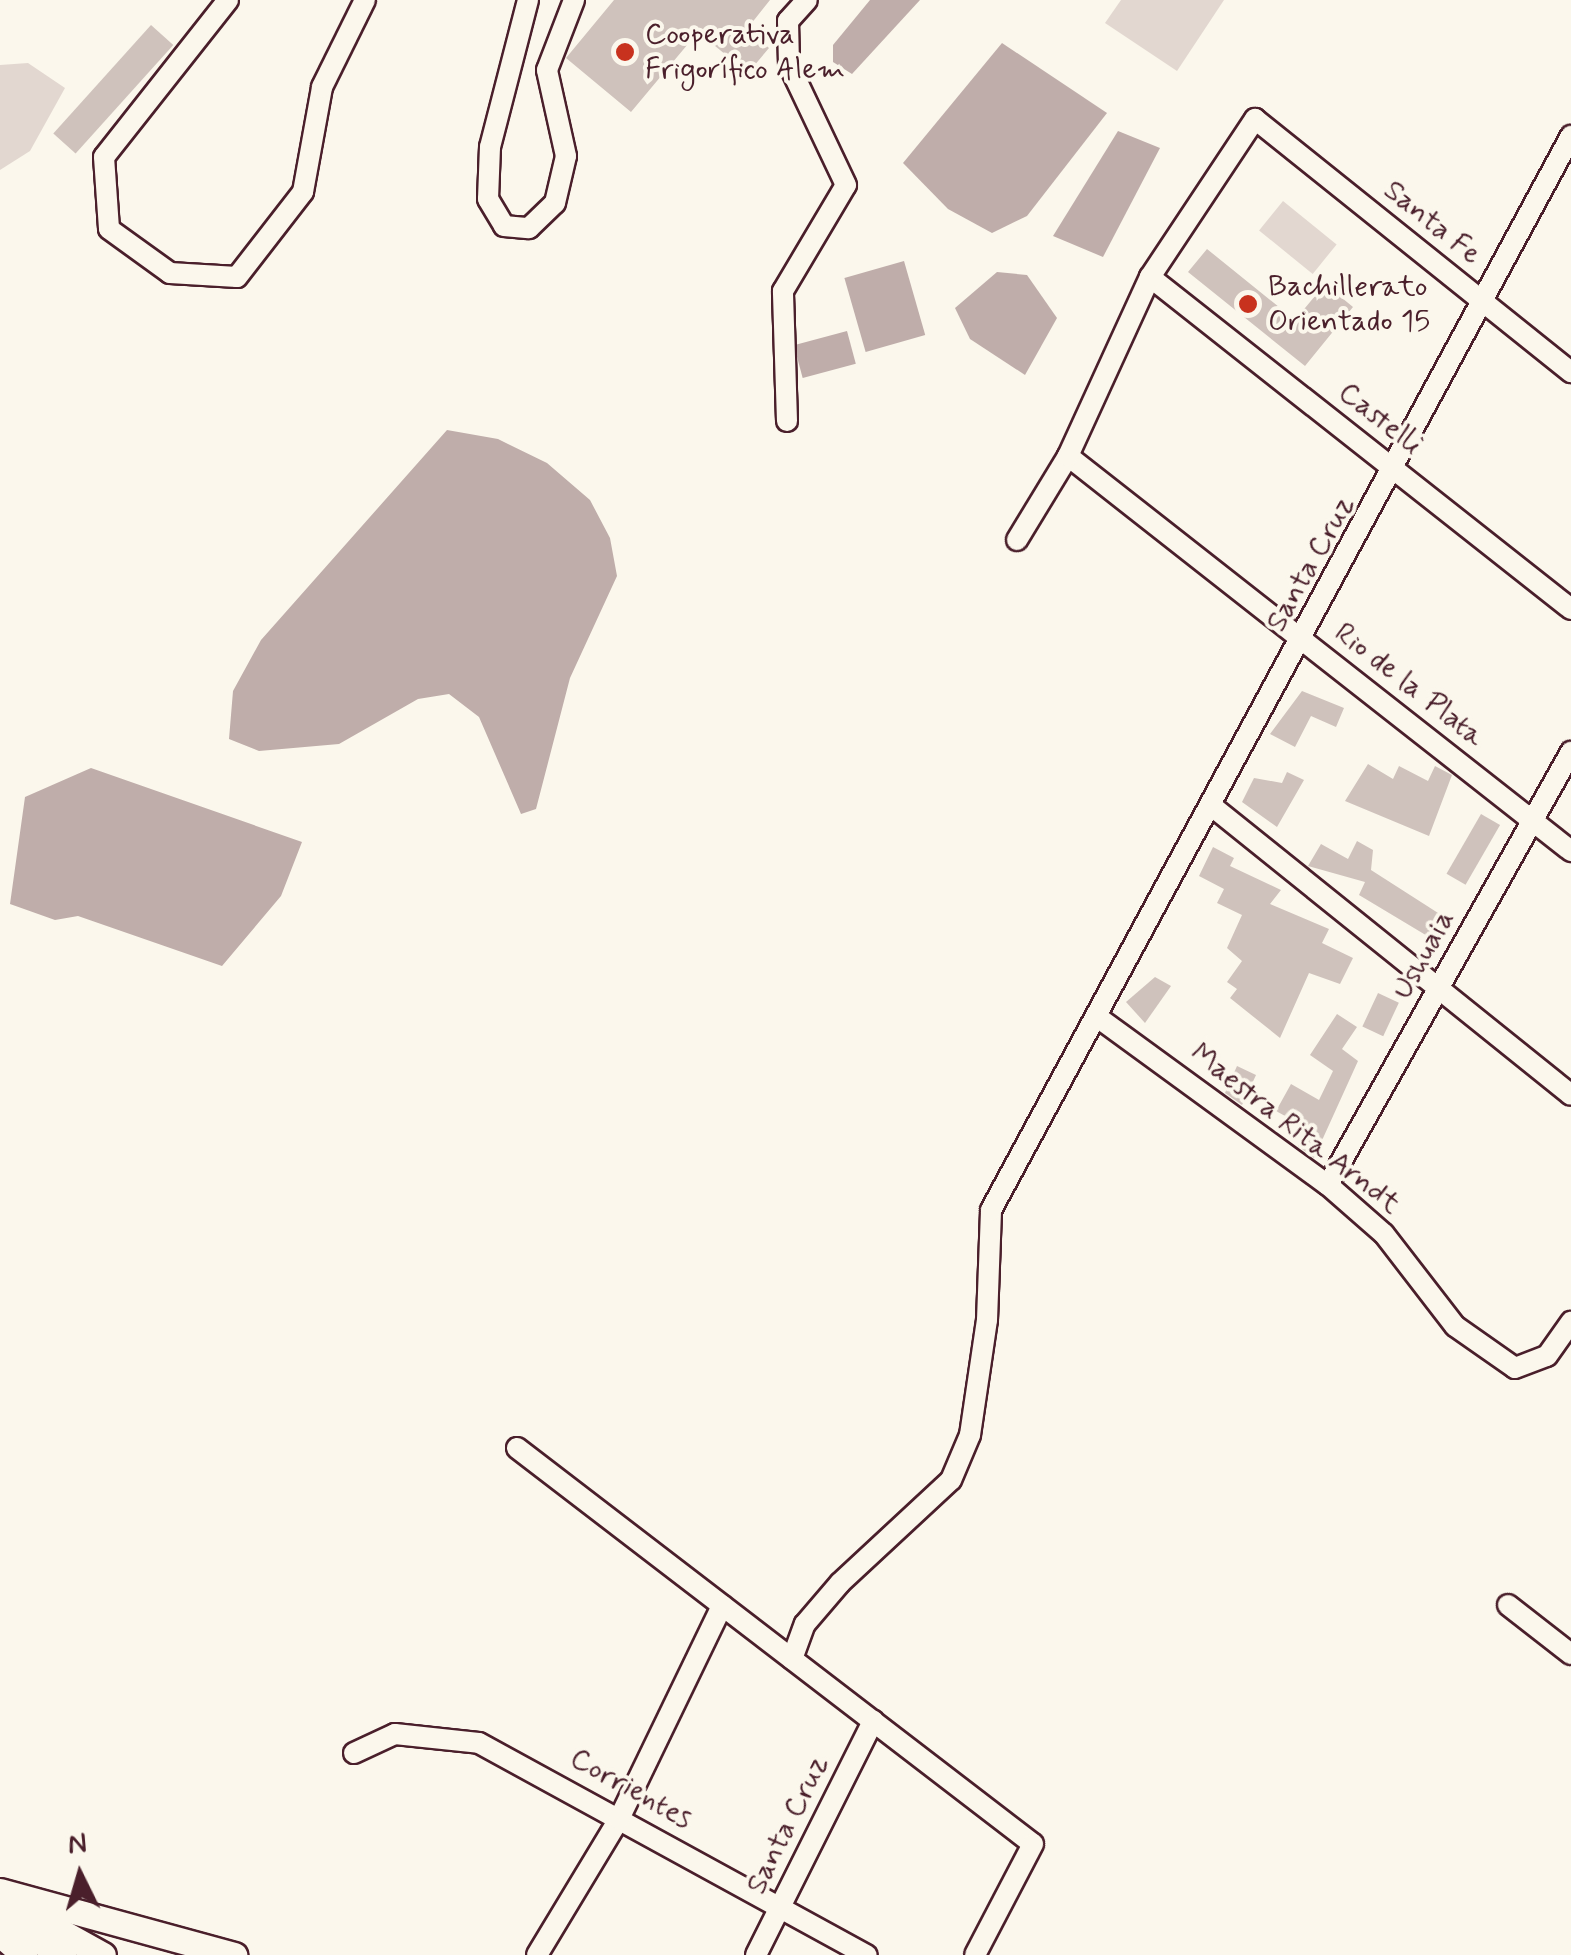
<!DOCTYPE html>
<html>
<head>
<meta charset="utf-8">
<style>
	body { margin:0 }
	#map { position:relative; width:1571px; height:1955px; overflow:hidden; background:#fbf7ec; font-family:Mynerve,sans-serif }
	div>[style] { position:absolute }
	.green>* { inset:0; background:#e2d7d0; transform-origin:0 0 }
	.water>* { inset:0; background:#bfadaa; transform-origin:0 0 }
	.building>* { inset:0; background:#cfc2bc; transform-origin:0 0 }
	.roads { filter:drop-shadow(2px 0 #4a1f2b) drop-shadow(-2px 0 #4a1f2b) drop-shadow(0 2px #4a1f2b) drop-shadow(0 -2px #4a1f2b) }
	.minor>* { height:20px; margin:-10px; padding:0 10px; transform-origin:10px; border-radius:10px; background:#fbf7ec }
	.major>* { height:25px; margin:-12.5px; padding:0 12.5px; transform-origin:12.5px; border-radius:12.5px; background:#fbf7ec }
	.dots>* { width:28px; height:28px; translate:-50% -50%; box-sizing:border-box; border:5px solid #fbf7ec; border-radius:50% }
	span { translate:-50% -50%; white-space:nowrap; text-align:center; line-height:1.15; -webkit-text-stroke:8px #fbf7ec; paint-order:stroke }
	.poi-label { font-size:30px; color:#4a1f2b }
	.left { translate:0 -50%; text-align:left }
	.street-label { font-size:30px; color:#4a1f2b }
	.north { position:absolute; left:30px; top:1825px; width:100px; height:100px; -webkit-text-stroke:8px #fbf7ec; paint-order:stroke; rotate:355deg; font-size:28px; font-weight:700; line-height:40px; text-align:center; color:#4a1f2b }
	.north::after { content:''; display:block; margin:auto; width:35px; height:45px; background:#4a1f2b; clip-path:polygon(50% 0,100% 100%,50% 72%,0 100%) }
</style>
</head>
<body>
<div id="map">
	<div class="green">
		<div style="clip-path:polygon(1121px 0,1224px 0,1177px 71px,1105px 23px)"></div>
		<div style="clip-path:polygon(28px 63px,65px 88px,30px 151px,0 170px,0 65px)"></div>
		<div style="left:1283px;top:201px;width:69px;height:38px;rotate:39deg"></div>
	</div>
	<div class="water">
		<div style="clip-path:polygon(870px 0,920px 0,852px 74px,833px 62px,833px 45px)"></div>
		<div style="clip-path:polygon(1002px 43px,1107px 113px,1027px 216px,992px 233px,948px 209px,903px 163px)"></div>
		<div style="clip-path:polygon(1118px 131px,1160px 148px,1103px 257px,1053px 236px)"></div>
		<div style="left:904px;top:261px;width:77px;height:62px;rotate:74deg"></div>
		<div style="clip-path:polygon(997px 272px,1027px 275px,1057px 318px,1025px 375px,970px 339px,955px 308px)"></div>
		<div style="left:847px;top:331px;width:34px;height:55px;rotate:75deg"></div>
		<div style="clip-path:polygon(447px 430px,498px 439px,547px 463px,590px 500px,610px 538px,617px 576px,570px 678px,536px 809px,521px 814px,479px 717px,449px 694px,418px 699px,339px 744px,259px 751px,229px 739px,233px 691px,261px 640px)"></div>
		<div style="clip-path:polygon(91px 768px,302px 842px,281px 896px,222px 966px,78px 916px,55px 920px,10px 904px,25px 797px)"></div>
	</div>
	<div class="building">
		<div style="clip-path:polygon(614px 0,770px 0,747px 29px,769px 48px,748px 73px,698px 32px,631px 112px,566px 58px)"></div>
		<div style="left:151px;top:25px;width:30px;height:146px;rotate:42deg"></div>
		<div style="clip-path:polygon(1207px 249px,1295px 320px,1325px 284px,1353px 307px,1305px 366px,1188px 272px)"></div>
		<div style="clip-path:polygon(1302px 691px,1344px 708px,1336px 727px,1311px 716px,1295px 747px,1270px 734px)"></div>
		<div style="clip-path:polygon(1368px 764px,1393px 779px,1399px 766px,1428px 781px,1435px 766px,1452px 775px,1429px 836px,1345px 801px)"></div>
		<div style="clip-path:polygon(1287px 772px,1304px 780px,1277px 827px,1242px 802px,1254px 778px,1282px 783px)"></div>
		<div style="left:1481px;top:814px;width:22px;height:69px;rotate:30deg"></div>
		<div style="clip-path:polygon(1357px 841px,1373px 850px,1371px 870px,1449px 920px,1439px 943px,1359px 895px,1365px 882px,1308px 866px,1321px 844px,1348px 859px)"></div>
		<div style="clip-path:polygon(1213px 847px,1234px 858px,1230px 866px,1281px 890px,1270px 904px,1329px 929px,1322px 943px,1353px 958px,1340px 984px,1309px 973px,1280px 1038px,1230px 998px,1237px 989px,1227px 982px,1242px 961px,1227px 948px,1242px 915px,1217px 903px,1224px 889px,1199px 876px)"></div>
		<div style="clip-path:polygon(1155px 977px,1171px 986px,1145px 1023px,1126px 1002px)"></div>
		<div style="left:1378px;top:993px;width:23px;height:37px;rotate:25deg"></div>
		<div style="clip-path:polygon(1337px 1014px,1357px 1027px,1342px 1049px,1358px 1061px,1314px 1158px,1298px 1146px,1307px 1128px,1276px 1111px,1291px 1084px,1319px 1100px,1333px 1071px,1310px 1055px)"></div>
		<div style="clip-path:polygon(1237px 1066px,1256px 1075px,1242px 1105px,1225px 1093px)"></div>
	</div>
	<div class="roads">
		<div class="minor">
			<div style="left:228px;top:0;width:200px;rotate:128.3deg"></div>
			<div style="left:104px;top:157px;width:72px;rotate:86deg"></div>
			<div style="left:109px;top:229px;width:75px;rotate:35.8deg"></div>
			<div style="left:170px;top:273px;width:67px;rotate:3.4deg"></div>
			<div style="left:237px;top:277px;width:108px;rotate:-52.2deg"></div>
			<div style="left:303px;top:192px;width:107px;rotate:-79.7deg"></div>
			<div style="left:322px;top:87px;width:97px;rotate:-63.7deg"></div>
			<div style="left:528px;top:0;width:152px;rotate:104.5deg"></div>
			<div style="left:490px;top:147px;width:52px;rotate:92.2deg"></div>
			<div style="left:488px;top:199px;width:31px;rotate:59deg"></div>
			<div style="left:504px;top:226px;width:25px;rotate:5deg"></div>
			<div style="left:529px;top:228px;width:36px;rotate:-44deg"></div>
			<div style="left:555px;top:203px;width:48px;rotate:-76.8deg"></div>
			<div style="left:566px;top:156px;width:88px;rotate:-102.5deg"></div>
			<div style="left:547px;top:70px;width:75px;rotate:-68.9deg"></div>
			<div style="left:1150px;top:277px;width:536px;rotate:38.26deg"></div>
			<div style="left:787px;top:421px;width:130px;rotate:-91.8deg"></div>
			<div style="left:783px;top:291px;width:123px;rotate:-59.3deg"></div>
			<div style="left:846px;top:185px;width:133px;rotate:-115.4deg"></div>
			<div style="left:789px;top:65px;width:44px;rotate:-91.3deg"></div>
			<div style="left:788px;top:21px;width:28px;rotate:-48deg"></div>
			<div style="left:1068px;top:456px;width:640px;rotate:38.14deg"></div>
			<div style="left:1017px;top:540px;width:98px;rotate:-58.7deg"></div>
			<div style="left:1068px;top:456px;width:197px;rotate:-65.4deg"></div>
			<div style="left:1150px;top:277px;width:190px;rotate:-56.4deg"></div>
			<div style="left:1255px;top:119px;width:405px;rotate:38.7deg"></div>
			<div style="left:1213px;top:807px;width:459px;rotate:38.8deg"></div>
			<div style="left:1100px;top:1019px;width:282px;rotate:36.1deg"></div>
			<div style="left:1328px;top:1185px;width:74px;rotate:41.2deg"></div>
			<div style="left:1384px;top:1234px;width:116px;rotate:52.3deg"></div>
			<div style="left:1455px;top:1326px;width:73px;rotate:35deg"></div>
			<div style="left:1515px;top:1368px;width:34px;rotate:-21deg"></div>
			<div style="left:1547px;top:1356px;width:42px;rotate:-54.8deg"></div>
			<div style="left:1328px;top:1185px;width:497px;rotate:-60.7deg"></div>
			<div style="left:517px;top:1448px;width:650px;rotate:37.5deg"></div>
			<div style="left:1033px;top:1844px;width:125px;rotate:117.6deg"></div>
			<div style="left:1508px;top:1605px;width:80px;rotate:37.9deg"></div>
			<div style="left:792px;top:1659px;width:37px;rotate:-70deg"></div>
			<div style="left:805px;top:1624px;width:54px;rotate:-49.5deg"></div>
			<div style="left:840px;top:1583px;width:151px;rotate:-42.9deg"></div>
			<div style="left:951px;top:1480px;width:49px;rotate:-67.1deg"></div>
			<div style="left:970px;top:1435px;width:116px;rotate:-81.6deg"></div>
			<div style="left:987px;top:1320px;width:110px;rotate:-87.9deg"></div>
			<div style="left:991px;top:1210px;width:1221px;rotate:-61.63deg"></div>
			<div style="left:354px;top:1753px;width:45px;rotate:-24.9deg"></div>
			<div style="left:395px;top:1734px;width:84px;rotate:6.1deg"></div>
			<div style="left:479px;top:1743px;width:442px;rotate:28.7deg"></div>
			<div style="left:537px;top:1955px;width:159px;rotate:-58.9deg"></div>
			<div style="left:619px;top:1819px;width:237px;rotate:-64.2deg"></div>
			<div style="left:756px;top:1955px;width:262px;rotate:-63.4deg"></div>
		</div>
		<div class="major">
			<div style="left:0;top:1891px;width:243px;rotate:15.3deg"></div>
			<div style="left:11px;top:1904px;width:105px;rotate:29deg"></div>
			<div style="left:0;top:1919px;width:73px;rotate:29.4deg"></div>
			<div style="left:0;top:1934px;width:32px;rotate:41deg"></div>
		</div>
	</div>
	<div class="dots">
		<div style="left:625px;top:52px;background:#c8321e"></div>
		<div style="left:1248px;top:304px;background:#c8321e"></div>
	</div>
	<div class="poi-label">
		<span class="left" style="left:645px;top:52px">Cooperativa<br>Frigorífico Alem</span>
		<span class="left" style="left:1268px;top:304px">Bachillerato<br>Orientado 15</span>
	</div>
	<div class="street-label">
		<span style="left:1432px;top:223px;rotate:39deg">Santa Fe</span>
		<span style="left:1380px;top:419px;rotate:38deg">Castelli</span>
		<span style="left:1311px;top:564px;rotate:-61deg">Santa Cruz</span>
		<span style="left:1409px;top:685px;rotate:38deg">Rio de la Plata</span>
		<span style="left:1424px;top:955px;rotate:-61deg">Ushuaia</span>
		<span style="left:1295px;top:1129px;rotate:38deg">Maestra Rita Arndt</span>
		<span style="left:631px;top:1789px;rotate:29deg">Corrientes</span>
		<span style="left:788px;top:1825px;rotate:-64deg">Santa Cruz</span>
	</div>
	<div class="north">N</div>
</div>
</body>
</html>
